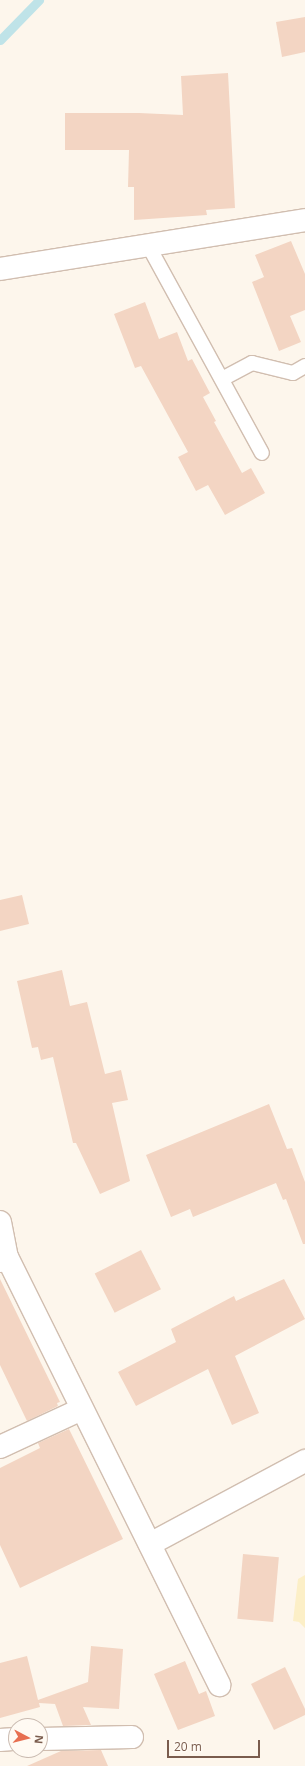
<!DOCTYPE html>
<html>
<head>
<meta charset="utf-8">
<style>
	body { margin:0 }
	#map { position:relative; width:305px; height:1766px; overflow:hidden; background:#fdf6ec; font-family:"Open Sans",sans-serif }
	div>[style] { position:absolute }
	.sand>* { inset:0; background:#fcefc7 }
	.stream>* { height:9px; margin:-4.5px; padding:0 4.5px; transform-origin:4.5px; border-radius:4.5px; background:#bfe3e8 }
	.building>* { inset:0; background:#f3d5c3; transform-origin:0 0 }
	.roads { filter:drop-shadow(1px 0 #d1beb0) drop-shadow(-1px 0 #d1beb0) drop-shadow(0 1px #d1beb0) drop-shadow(0 -1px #d1beb0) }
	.service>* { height:14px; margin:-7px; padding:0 7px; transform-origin:7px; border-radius:7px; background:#fff }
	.minor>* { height:22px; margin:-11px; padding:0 11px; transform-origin:11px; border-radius:11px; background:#fff }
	span { translate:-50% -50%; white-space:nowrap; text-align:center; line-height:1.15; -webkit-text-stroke:3px #fffaf3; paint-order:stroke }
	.north { position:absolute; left:8px; top:1718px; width:40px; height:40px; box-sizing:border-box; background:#fffaf3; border:1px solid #cabbb1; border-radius:50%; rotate:97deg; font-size:11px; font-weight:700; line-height:16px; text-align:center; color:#7a5c4d }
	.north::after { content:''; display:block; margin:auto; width:14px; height:18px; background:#e76f51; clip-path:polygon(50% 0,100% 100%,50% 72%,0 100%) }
	.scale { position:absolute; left:167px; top:1740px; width:93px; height:18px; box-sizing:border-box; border:2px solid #7a5c4d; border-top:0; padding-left:5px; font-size:12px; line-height:14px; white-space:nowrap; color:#7a5c4d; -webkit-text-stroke:3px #fffaf3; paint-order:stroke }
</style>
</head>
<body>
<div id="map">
	<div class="sand">
		<div style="clip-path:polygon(305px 1575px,305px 1628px,299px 1622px,293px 1621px,298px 1579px)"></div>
	</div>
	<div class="stream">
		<div style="left:0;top:40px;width:56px;rotate:-45.7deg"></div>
	</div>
	<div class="building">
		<div style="clip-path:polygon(305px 17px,305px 52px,282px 57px,276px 22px)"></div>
		<div style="clip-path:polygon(228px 73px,235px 208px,206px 210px,207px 215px,134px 220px,134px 187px,128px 187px,129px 150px,65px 150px,65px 113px,139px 113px,183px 115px,181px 76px)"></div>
		<div style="clip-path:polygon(291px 241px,305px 274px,305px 310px,290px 316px,301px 342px,279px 351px,252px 282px,264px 277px,255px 255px)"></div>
		<div style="clip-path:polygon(145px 302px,159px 339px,177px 332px,188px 361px,192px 359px,210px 393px,203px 397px,216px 421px,214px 422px,242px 473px,251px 468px,265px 493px,225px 515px,208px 485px,196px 491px,178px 457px,188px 452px,141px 366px,135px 368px,114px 314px)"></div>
		<div style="clip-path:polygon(22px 895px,29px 924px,0 931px,0 900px)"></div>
		<div style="clip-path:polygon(62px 970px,70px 1006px,87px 1002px,105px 1074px,121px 1070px,128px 1100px,112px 1103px,130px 1181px,100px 1194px,76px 1143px,73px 1143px,53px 1057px,41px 1060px,38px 1047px,32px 1048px,17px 981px)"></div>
		<div style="clip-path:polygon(269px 1104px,287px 1149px,292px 1148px,305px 1182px,305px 1244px,303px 1244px,286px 1199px,283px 1200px,276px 1183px,193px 1217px,190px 1209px,171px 1217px,146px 1155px)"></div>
		<div style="left:141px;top:1250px;width:44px;height:52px;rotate:63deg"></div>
		<div style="clip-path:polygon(0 1279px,60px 1402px,57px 1403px,58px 1406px,27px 1421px,0 1365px)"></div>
		<div style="clip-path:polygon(284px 1279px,305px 1319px,235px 1356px,259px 1413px,232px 1425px,208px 1369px,136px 1406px,118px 1372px,176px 1342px,171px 1329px,234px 1296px,236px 1301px)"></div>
		<div style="clip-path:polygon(69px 1429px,123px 1539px,20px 1588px,0 1545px,0 1468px,40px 1448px,38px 1443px)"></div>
		<div style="left:243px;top:1554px;width:36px;height:65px;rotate:5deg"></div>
		<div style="clip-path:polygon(91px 1646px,123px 1649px,119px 1709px,83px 1707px,91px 1725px,63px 1726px,55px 1704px,39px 1703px,40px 1707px,0 1718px,0 1663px,27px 1656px,38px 1700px,88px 1682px)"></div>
		<div style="clip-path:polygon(185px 1661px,199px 1694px,206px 1691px,215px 1716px,178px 1730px,154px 1674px)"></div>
		<div style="clip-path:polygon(285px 1667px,305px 1709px,305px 1715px,274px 1730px,251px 1684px)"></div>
		<div style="clip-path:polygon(101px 1750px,108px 1766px,27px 1766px,61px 1751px)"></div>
	</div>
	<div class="roads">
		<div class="service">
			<div style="left:148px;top:245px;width:237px;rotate:61.3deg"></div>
			<div style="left:222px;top:379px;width:34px;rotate:-28deg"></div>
			<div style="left:252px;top:363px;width:42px;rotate:13.7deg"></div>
			<div style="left:293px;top:373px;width:14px;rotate:-30deg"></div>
		</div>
		<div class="minor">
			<div style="left:0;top:269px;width:309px;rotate:-9.1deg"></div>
			<div style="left:0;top:1222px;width:36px;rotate:79deg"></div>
			<div style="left:0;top:1261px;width:8px;rotate:-30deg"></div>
			<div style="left:7px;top:1257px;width:478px;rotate:63.6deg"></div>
			<div style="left:0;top:1447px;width:90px;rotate:-24.9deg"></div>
			<div style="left:150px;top:1544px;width:176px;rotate:-28.2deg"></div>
			<div style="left:40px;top:1739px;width:92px;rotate:-1.2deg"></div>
			<div style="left:0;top:1740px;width:16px;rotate:-4deg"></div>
		</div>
	</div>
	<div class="north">N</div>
	<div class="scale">20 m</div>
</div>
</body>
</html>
